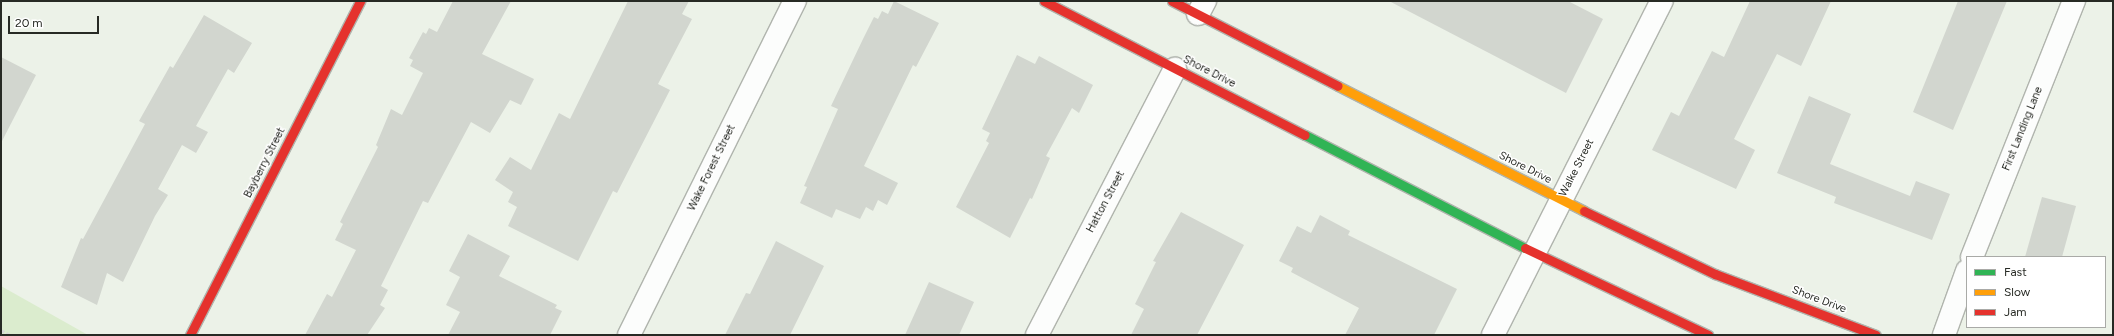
<!DOCTYPE html>
<html>
<head>
<meta charset="utf-8">
<style>
	body { margin:0 }
	#map { position:relative; width:2114px; height:336px; overflow:hidden; background:#ecf2e8; font-family:Figtree,sans-serif }
	div>[style] { position:absolute }
	.green>* { inset:0; background:#dbecce }
	.building>* { inset:0; background:#d2d6cf }
	.path>* { height:2.5px; margin-top:-1.25px; transform-origin:0; background:repeating-linear-gradient(90deg,#d7d8d6 0 4px,transparent 0 6px) }
	.roads { filter:drop-shadow(1px 0 #b0b4ad) drop-shadow(-1px 0 #b0b4ad) drop-shadow(0 1px #b0b4ad) drop-shadow(0 -1px #b0b4ad) }
	.street>* { height:22px; margin:-11px; padding:0 11px; transform-origin:11px; border-radius:11px; background:#fcfdfc }
	.fast>* { height:9px; margin:-4.5px; padding:0 4.5px; transform-origin:4.5px; border-radius:4.5px; background:#30b455 }
	.slow>* { height:9px; margin:-4.5px; padding:0 4.5px; transform-origin:4.5px; border-radius:4.5px; background:#ff9f0a }
	.jam>* { height:9px; margin:-4.5px; padding:0 4.5px; transform-origin:4.5px; border-radius:4.5px; background:#e5322d }
	span { translate:-50% -50%; white-space:nowrap; text-align:center; line-height:1.15; -webkit-text-stroke:3px #fff; paint-order:stroke }
	.street-label { font-size:11px; color:#272a24 }
	.frame { position:absolute; inset:0; border:2px solid #272a24; pointer-events:none }
	.legend { position:absolute; left:1966px; top:256px; width:140px; height:72px; box-sizing:border-box; background:#fff; border:1px solid #a9aaa7; margin:0; padding:5px 7px; list-style:none; font-size:12px; color:#272a24 }
	.legend li { display:flex; align-items:center; gap:8px; height:20px }
	.legend b { width:20px; border:1px solid #a9aaa7 }
	.scale { position:absolute; left:8px; top:16px; width:91px; height:18px; box-sizing:border-box; border:2px solid #272a24; border-top:0; padding-left:5px; font-size:12px; line-height:14px; white-space:nowrap; color:#272a24; -webkit-text-stroke:3px #fff; paint-order:stroke }
</style>
</head>
<body>
<div id="map">
	<div class="green">
		<div style="clip-path:polygon(1px 286px,88px 335px,1px 335px)"></div>
	</div>
	<div class="building">
		<div style="clip-path:polygon(453px 1px,511px 1px,482px 54px,534px 79px,521px 105px,510px 100px,490px 133px,471px 122px,428px 203px,423px 201px,381px 286px,388px 290px,380px 305px,385px 308px,367px 335px,305px 335px,327px 294px,332px 297px,356px 250px,335px 240px,343px 224px,340px 222px,378px 147px,376px 145px,391px 109px,402px 115px,423px 73px,410px 66px,413px 60px,409px 58px,423px 32px,426px 34px,429px 28px,437px 32px)"></div>
		<div style="clip-path:polygon(628px 1px,689px 1px,682px 14px,692px 19px,658px 84px,670px 90px,617px 193px,613px 191px,578px 261px,508px 226px,517px 207px,508px 202px,513px 192px,495px 180px,510px 157px,531px 170px,559px 113px,570px 119px)"></div>
		<div style="clip-path:polygon(894px 1px,939px 23px,916px 67px,913px 65px,864px 166px,898px 183px,887px 205px,878px 200px,873px 211px,866px 207px,860px 219px,836px 209px,832px 218px,800px 203px,807px 187px,804px 186px,838px 109px,831px 106px,863px 39px,874px 17px,878px 19px,882px 11px,888px 14px)"></div>
		<div style="clip-path:polygon(1389px 1px,1568px 1px,1603px 19px,1566px 93px)"></div>
		<div style="clip-path:polygon(1750px 1px,1831px 1px,1801px 66px,1777px 54px,1734px 139px,1755px 150px,1736px 189px,1652px 150px,1671px 112px,1679px 116px,1712px 51px,1724px 57px)"></div>
		<div style="clip-path:polygon(1958px 1px,2007px 1px,1953px 130px,1913px 112px)"></div>
		<div style="clip-path:polygon(204px 15px,252px 43px,234px 73px,228px 69px,196px 126px,208px 132px,196px 153px,182px 145px,158px 189px,168px 195px,155px 216px,123px 282px,107px 273px,97px 305px,61px 287px,81px 238px,83px 239px,145px 124px,139px 121px,170px 66px,173px 68px)"></div>
		<div style="clip-path:polygon(1017px 55px,1035px 64px,1039px 56px,1093px 85px,1079px 113px,1072px 108px,1046px 156px,1050px 158px,1032px 199px,1030px 198px,1010px 238px,956px 207px,989px 143px,986px 141px,990px 133px,982px 129px)"></div>
		<div style="clip-path:polygon(1px 57px,36px 75px,1px 143px)"></div>
		<div style="clip-path:polygon(1809px 96px,1851px 114px,1830px 164px,1910px 196px,1916px 181px,1950px 194px,1932px 240px,1834px 203px,1836px 197px,1777px 173px)"></div>
		<div style="clip-path:polygon(2042px 197px,2076px 206px,2062px 257px,2025px 257px)"></div>
		<div style="clip-path:polygon(1181px 212px,1244px 245px,1197px 335px,1131px 335px,1144px 309px,1135px 304px,1156px 262px,1153px 261px)"></div>
		<div style="clip-path:polygon(1320px 215px,1350px 231px,1348px 235px,1457px 289px,1434px 335px,1345px 335px,1359px 308px,1291px 272px,1293px 268px,1279px 261px,1297px 226px,1311px 233px)"></div>
		<div style="clip-path:polygon(468px 234px,510px 256px,499px 276px,557px 305px,555px 308px,562px 311px,550px 335px,448px 335px,460px 312px,446px 305px,460px 277px,449px 271px)"></div>
		<div style="clip-path:polygon(776px 241px,824px 266px,790px 335px,725px 335px,746px 293px,750px 294px)"></div>
		<div style="clip-path:polygon(929px 282px,974px 302px,959px 335px,905px 335px)"></div>
	</div>
	<div class="path">
		<div style="left:1px;top:330px;width:10px;rotate:29deg"></div>
	</div>
	<div class="roads">
		<div class="street">
			<div style="left:1198px;top:14px;width:15px;rotate:-62deg"></div>
			<div style="left:1972px;top:257px;width:276px;rotate:-68.3deg"></div>
			<div style="left:629px;top:335px;width:373px;rotate:-63.6deg"></div>
			<div style="left:1037px;top:335px;width:300px;rotate:-62.6deg"></div>
			<div style="left:1493px;top:335px;width:374px;rotate:-63.2deg"></div>
			<div style="left:1944px;top:335px;width:68px;rotate:-70.2deg"></div>
		</div>
		<div class="fast">
			<div style="left:1305px;top:135px;width:247px;rotate:27.2deg"></div>
		</div>
		<div class="slow">
			<div style="left:1338px;top:86px;width:276px;rotate:26.9deg"></div>
		</div>
		<div class="jam">
			<div style="left:1044px;top:1px;width:293px;rotate:27.2deg"></div>
			<div style="left:1172px;top:1px;width:186px;rotate:27.1deg"></div>
			<div style="left:1584px;top:211px;width:145px;rotate:25.7deg"></div>
			<div style="left:1715px;top:274px;width:172px;rotate:20.8deg"></div>
			<div style="left:1525px;top:248px;width:203px;rotate:25.4deg"></div>
			<div style="left:190px;top:335px;width:375px;rotate:-63deg"></div>
		</div>
	</div>
	<div class="street-label">
		<span style="left:1209px;top:72px;rotate:27deg">Shore Drive</span>
		<span style="left:2023px;top:129px;rotate:-68deg">First Landing Lane</span>
		<span style="left:265px;top:163px;rotate:-63deg">Bayberry Street</span>
		<span style="left:712px;top:168px;rotate:-64deg">Wake Forest Street</span>
		<span style="left:1525px;top:168px;rotate:27deg">Shore Drive</span>
		<span style="left:1577px;top:168px;rotate:-63deg">Walke Street</span>
		<span style="left:1106px;top:202px;rotate:-62deg">Hatton Street</span>
		<span style="left:1819px;top:300px;rotate:21deg">Shore Drive</span>
	</div>
	<div class="frame"></div>
	<ul class="legend">
	<li><b style="height:5px;background:#30b455"></b>Fast</li>
	<li><b style="height:5px;background:#ff9f0a"></b>Slow</li>
	<li><b style="height:5px;background:#e5322d"></b>Jam</li>
	</ul>
	<div class="scale">20 m</div>
</div>
</body>
</html>
